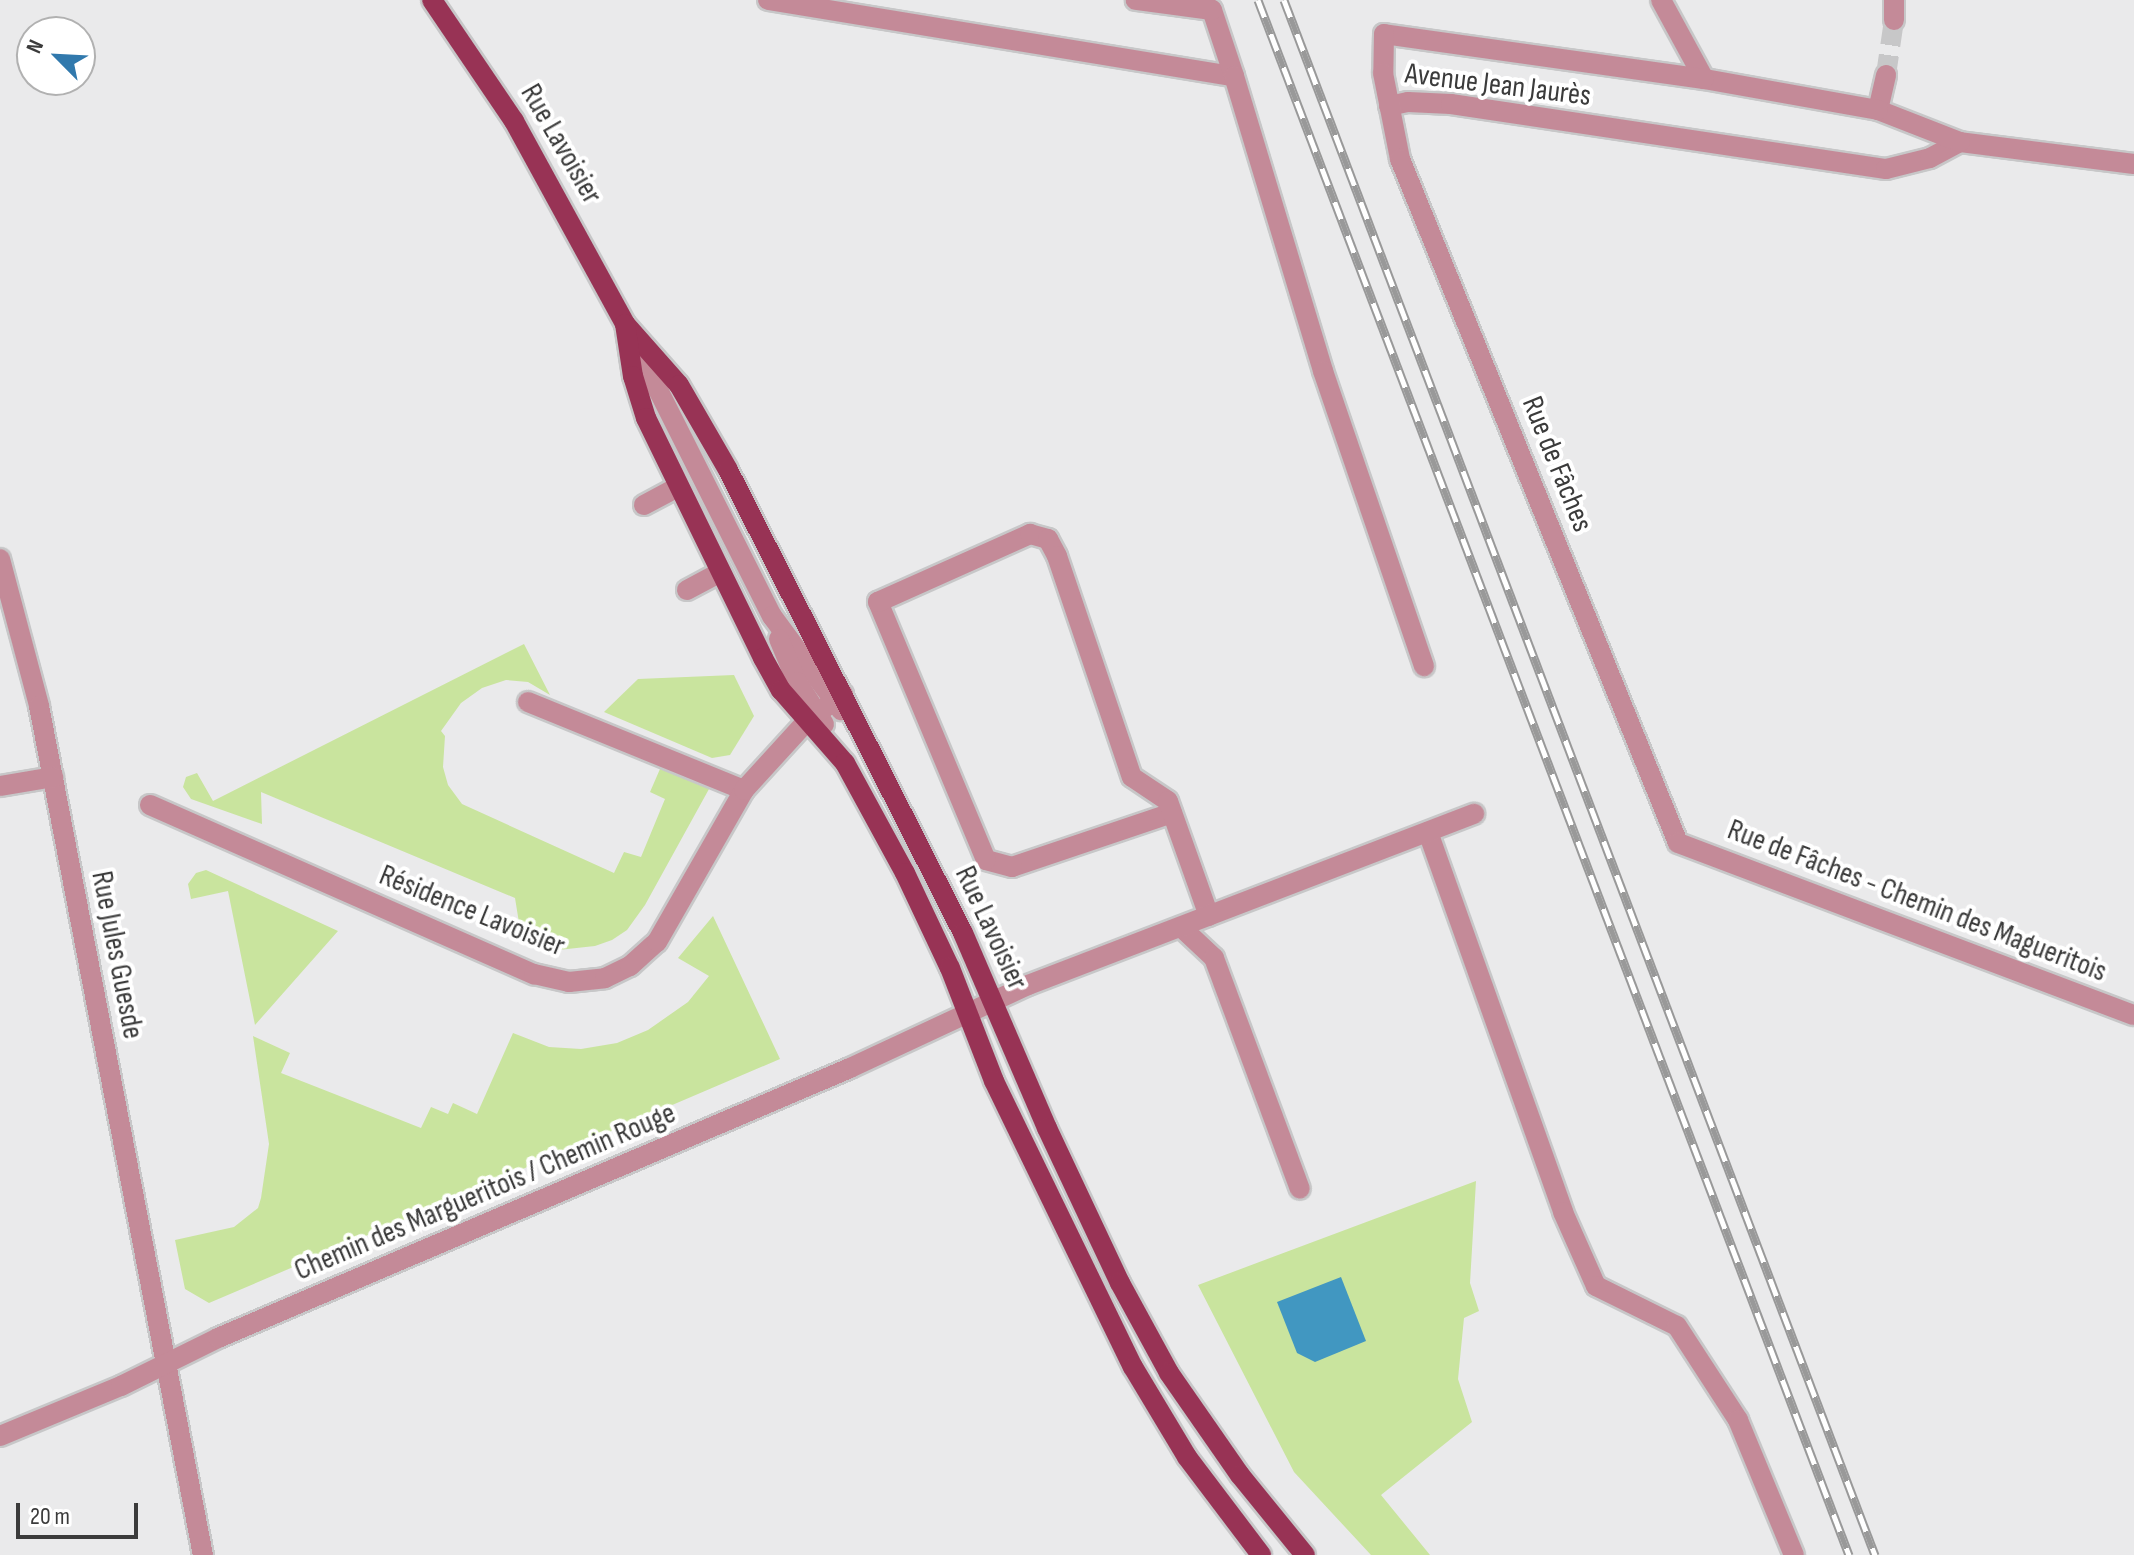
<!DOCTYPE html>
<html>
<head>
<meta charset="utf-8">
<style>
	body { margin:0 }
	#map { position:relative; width:2134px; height:1555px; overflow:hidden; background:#eaeaeb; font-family:"Sofia Sans Condensed",sans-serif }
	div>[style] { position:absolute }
	.green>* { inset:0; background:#c9e49e }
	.water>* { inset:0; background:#4197c1 }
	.minor-tunnel>* { height:20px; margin-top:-10px; transform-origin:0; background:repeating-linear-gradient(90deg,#c7c7c8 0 20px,transparent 0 30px) }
	.roads { filter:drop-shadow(2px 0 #c7c7c8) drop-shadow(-2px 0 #c7c7c8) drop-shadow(0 2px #c7c7c8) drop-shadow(0 -2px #c7c7c8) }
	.minor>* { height:20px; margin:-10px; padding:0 10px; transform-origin:10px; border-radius:10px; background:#c48a98 }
	.major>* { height:20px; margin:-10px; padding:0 10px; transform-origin:10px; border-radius:10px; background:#983355 }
	.rail>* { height:9px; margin-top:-4.5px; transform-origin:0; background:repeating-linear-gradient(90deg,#fff 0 18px,#999 0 36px); box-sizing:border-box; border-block:2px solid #999 }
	span { translate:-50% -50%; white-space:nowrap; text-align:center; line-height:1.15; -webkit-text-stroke:8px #fff; paint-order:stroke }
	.street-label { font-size:30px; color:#3b3b3b }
	.north { position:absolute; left:16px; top:16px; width:80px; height:80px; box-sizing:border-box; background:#fff; border:2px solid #b1b1b1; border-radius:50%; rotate:294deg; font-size:22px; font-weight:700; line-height:32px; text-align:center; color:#3b3b3b }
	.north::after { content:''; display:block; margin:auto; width:28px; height:36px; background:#3179ad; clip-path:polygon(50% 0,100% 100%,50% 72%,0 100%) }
	.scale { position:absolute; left:16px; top:1503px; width:122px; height:36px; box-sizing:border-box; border:4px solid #3b3b3b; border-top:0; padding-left:10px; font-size:24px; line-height:28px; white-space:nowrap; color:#3b3b3b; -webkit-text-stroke:6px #fff; paint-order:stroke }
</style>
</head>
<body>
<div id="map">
	<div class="green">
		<div style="clip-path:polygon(524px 644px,550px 695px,528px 682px,506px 680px,482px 688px,461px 703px,441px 731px,445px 736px,443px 767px,448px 785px,462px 804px,614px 873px,624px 852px,641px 857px,665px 799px,650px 792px,660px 769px,665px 766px,709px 789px,645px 905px,627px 930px,612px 940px,595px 946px,558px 950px,521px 935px,515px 898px,261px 792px,262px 824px,191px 799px,183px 787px,186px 777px,197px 773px,213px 801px)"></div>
		<div style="clip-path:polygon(734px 675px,754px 716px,730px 755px,712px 758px,604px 712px,638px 679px)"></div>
		<div style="clip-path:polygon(206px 870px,338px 931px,255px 1025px,228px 891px,191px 899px,188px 884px,196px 873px)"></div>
		<div style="clip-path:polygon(713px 916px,780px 1059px,209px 1303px,185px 1289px,175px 1240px,234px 1227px,258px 1208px,261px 1198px,269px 1144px,253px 1036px,290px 1053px,281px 1073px,421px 1128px,431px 1107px,448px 1114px,453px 1103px,477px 1114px,513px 1033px,549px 1047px,581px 1049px,617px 1043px,648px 1030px,688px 1002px,709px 976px,678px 958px)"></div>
		<div style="clip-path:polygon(1476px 1181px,1470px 1283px,1479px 1311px,1464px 1318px,1458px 1379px,1472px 1422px,1381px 1495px,1430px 1555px,1371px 1555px,1294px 1472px,1198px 1285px)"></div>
	</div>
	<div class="water">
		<div style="clip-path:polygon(1341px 1277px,1366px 1341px,1315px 1362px,1297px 1353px,1277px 1302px)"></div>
	</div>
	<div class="minor-tunnel">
		<div style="left:1886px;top:75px;width:56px;rotate:-81.7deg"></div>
	</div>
	<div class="roads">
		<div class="minor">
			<div style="left:768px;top:0;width:472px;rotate:9.3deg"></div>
			<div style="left:1234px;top:76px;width:70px;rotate:-108.4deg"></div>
			<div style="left:1212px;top:10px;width:77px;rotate:-172.5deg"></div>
			<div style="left:1661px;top:0;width:90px;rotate:61.4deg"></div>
			<div style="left:1894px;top:20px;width:20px;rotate:-90deg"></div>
			<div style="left:1234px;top:76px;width:308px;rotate:73.2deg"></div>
			<div style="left:1323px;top:371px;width:312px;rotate:71.1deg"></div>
			<div style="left:1389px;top:106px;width:19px;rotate:-12deg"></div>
			<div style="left:1408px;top:102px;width:43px;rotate:2.7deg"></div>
			<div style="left:1451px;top:104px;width:440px;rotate:8.5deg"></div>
			<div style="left:1886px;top:169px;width:45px;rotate:-14deg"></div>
			<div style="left:1930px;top:158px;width:34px;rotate:-28deg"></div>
			<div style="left:1878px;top:110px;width:36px;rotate:-77deg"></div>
			<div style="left:2134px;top:164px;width:175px;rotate:-172.8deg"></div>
			<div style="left:1960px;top:142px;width:88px;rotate:-158.7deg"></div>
			<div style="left:1878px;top:110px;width:177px;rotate:-169.9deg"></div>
			<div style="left:1704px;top:79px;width:323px;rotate:-172deg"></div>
			<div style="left:1384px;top:34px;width:39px;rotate:91deg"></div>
			<div style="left:1383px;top:73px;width:88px;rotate:78.8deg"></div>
			<div style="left:1400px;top:159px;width:738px;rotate:67.88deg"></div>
			<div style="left:1678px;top:843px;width:487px;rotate:20.7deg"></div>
			<div style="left:630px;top:334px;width:316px;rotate:63.3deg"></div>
			<div style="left:772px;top:616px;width:117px;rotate:53.7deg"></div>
			<div style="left:644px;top:505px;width:38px;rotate:-28deg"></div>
			<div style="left:0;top:559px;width:152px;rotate:75.1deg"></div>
			<div style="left:39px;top:706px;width:865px;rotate:79.07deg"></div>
			<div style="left:687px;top:590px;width:38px;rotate:-28deg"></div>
			<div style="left:779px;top:639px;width:47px;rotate:67.3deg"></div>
			<div style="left:797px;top:682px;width:50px;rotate:57.3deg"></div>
			<div style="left:528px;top:702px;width:233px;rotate:22.2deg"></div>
			<div style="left:0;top:786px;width:54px;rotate:-9.6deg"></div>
			<div style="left:150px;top:805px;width:420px;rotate:23.8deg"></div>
			<div style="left:534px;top:974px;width:36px;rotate:13deg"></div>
			<div style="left:569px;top:982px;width:36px;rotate:-6deg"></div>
			<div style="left:605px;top:978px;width:28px;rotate:-26deg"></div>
			<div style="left:630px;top:966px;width:36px;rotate:-42deg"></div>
			<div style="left:657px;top:942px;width:175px;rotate:-60.2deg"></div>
			<div style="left:744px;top:790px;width:93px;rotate:-47.6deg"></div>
			<div style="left:807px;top:721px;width:45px;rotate:-36.9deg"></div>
			<div style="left:1172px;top:813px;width:169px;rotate:161.4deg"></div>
			<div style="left:1012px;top:867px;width:27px;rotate:-165deg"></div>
			<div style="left:986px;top:860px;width:280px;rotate:-112.7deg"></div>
			<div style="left:878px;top:602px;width:167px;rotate:-24.1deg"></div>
			<div style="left:1030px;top:534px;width:19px;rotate:16deg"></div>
			<div style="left:1048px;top:539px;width:19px;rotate:62deg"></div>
			<div style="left:1057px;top:556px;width:233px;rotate:71.3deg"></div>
			<div style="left:1132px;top:777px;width:43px;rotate:33.7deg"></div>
			<div style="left:1168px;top:801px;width:122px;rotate:70.4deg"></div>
			<div style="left:1428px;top:832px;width:403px;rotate:70.4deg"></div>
			<div style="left:1563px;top:1212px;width:81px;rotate:66deg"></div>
			<div style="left:1596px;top:1286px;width:90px;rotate:26.3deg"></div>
			<div style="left:1677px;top:1326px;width:112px;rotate:57deg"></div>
			<div style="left:1738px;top:1420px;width:146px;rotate:67.5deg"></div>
			<div style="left:1181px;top:927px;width:45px;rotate:43.2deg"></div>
			<div style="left:1214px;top:958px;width:246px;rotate:69.6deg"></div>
			<div style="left:0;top:1436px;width:131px;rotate:-22.5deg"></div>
			<div style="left:121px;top:1386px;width:108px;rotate:-26.3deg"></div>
			<div style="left:218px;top:1338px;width:687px;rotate:-23.13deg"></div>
			<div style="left:850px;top:1068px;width:196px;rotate:-25deg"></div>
			<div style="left:1028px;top:985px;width:478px;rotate:-21deg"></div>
		</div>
		<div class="major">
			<div style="left:432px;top:0;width:146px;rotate:55.9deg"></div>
			<div style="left:514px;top:121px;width:231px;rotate:61.3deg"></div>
			<div style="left:625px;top:324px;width:81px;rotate:48.5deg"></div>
			<div style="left:679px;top:385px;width:98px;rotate:60deg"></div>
			<div style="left:728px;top:470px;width:519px;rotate:63.09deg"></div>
			<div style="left:963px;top:933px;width:212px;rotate:66.7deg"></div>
			<div style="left:1047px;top:1128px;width:171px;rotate:64.8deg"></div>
			<div style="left:1120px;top:1283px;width:102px;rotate:61.4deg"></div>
			<div style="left:1169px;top:1373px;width:124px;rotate:55.2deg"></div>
			<div style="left:1240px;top:1475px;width:103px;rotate:50.9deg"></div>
			<div style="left:625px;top:324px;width:53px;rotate:81.3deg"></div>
			<div style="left:633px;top:376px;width:44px;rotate:72.8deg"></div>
			<div style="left:646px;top:418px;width:267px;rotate:64deg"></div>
			<div style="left:763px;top:658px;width:37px;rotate:61deg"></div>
			<div style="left:781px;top:690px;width:97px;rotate:48.8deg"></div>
			<div style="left:845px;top:763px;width:125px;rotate:61.4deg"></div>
			<div style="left:905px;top:873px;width:105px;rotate:64.7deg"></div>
			<div style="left:950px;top:968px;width:121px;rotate:68.7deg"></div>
			<div style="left:994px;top:1081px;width:318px;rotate:64.1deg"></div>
			<div style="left:1133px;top:1367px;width:105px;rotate:59deg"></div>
			<div style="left:1187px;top:1457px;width:123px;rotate:52.9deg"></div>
		</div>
	</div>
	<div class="rail">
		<div style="left:1258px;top:0;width:1664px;rotate:69.19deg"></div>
		<div style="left:1284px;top:0;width:1664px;rotate:69.19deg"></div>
	</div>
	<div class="street-label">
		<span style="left:1498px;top:85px;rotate:7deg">Avenue Jean Jaurès</span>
		<span style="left:561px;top:144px;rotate:60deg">Rue Lavoisier</span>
		<span style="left:1557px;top:464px;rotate:68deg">Rue de Fâches</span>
		<span style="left:1917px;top:901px;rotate:21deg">Rue de Fâches - Chemin des Magueritois</span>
		<span style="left:472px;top:911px;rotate:22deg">Résidence Lavoisier</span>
		<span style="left:991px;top:928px;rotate:65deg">Rue Lavoisier</span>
		<span style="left:117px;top:955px;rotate:79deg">Rue Jules Guesde</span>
		<span style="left:485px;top:1192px;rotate:-23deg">Chemin des Margueritois / Chemin Rouge</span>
	</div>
	<div class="north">N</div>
	<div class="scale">20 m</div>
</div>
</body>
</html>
